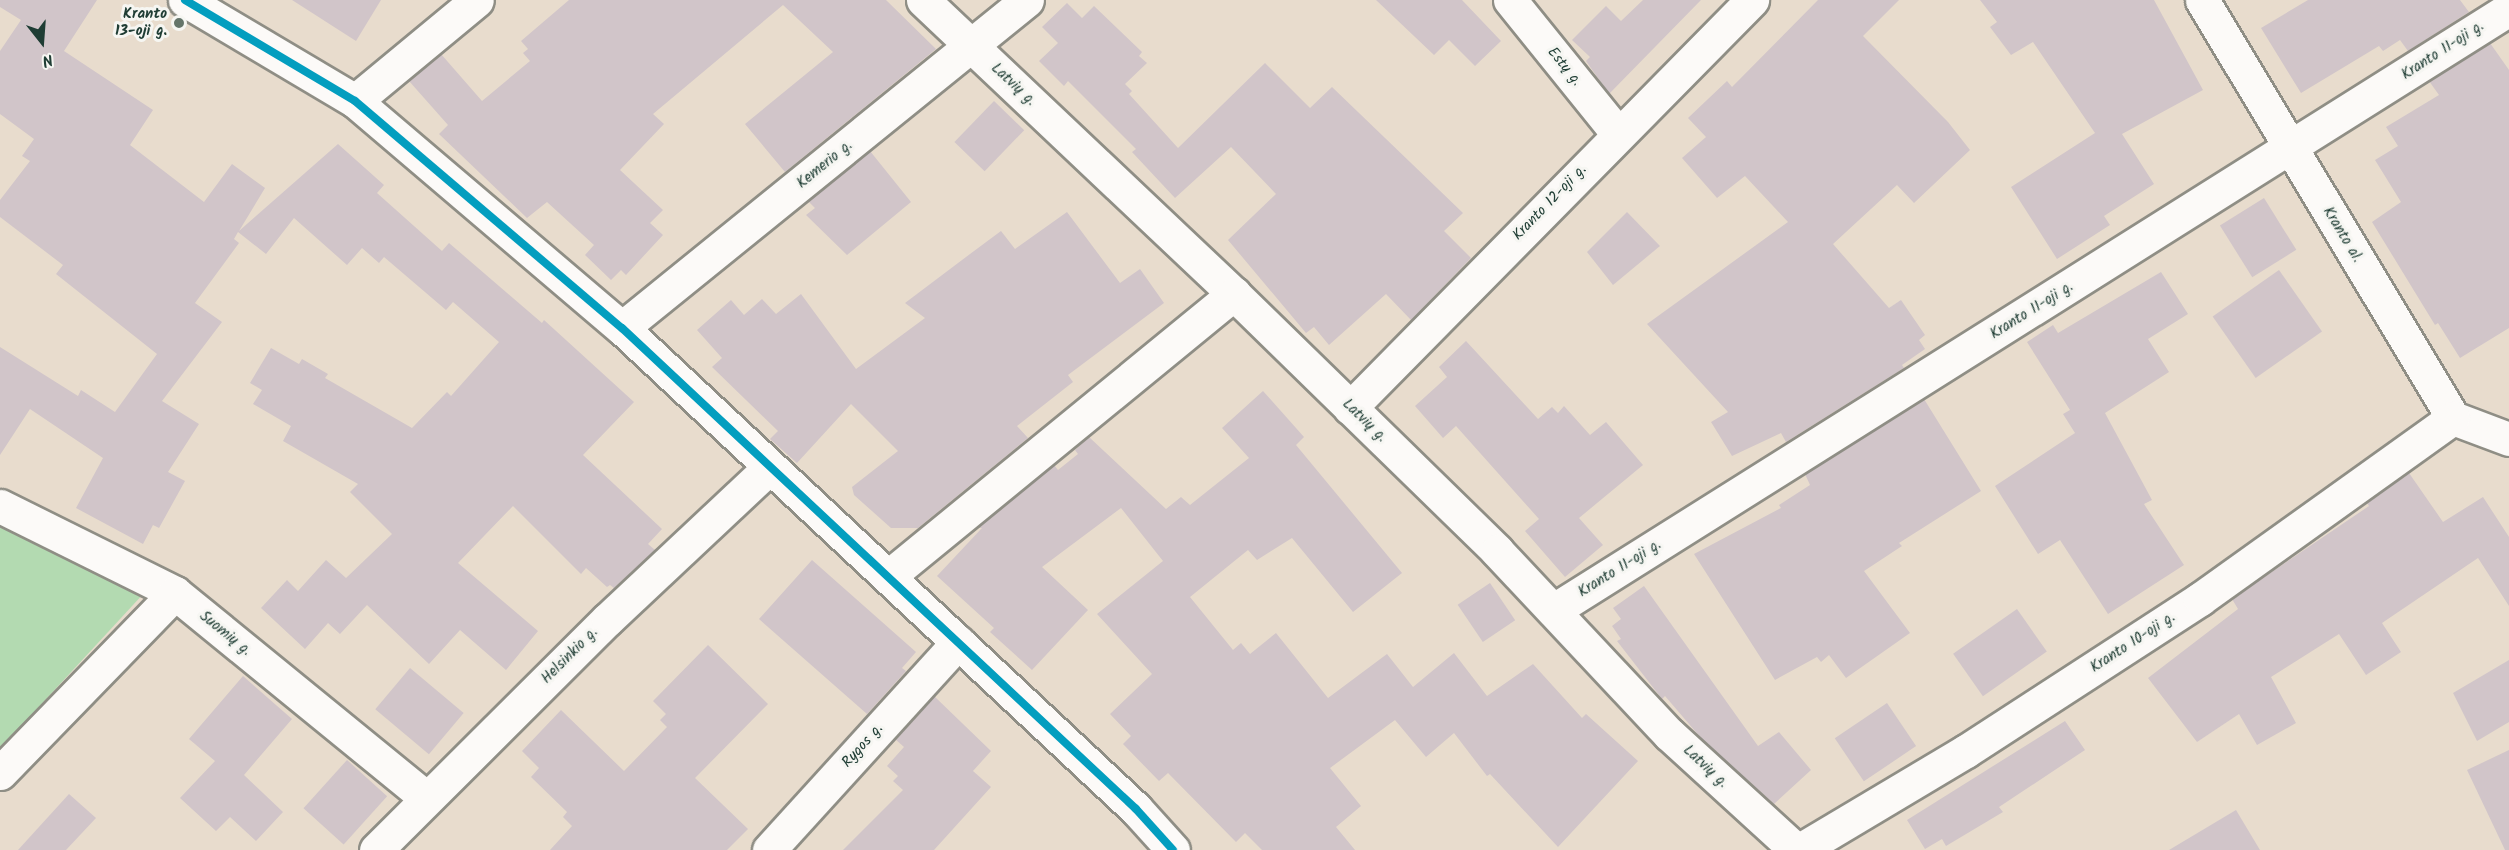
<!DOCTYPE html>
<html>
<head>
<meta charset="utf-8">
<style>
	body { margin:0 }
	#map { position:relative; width:2509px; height:850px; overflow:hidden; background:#e8dccd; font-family:Kalam,sans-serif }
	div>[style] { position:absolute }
	.green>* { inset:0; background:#b3dab1 }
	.building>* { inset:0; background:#d1c5c9; transform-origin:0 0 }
	.roads { filter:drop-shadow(2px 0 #8f8e85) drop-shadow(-2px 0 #8f8e85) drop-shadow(0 2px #8f8e85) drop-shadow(0 -2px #8f8e85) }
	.minor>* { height:33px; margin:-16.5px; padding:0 16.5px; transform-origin:16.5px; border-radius:16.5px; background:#fcfaf8 }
	.bus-1>* { height:8px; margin:-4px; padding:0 4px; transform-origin:4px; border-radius:4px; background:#039ebf }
	.dots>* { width:16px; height:16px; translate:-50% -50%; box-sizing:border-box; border:3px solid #f6f6f2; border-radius:50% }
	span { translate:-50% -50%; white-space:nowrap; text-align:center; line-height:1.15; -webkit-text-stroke:6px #f6f6f2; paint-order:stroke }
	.poi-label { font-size:15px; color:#1f3d34; font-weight:700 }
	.right { translate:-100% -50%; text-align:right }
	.street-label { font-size:15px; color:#1f3d34 }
	.north { position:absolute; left:12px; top:12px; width:60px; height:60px; -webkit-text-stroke:4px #f6f6f2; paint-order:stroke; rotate:163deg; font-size:16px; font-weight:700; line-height:24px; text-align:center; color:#1f3d34 }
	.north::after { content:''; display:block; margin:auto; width:21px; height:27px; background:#1f3d34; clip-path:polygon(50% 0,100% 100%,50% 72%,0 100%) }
</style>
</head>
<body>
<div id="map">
	<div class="green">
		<div style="clip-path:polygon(0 524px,145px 592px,0 749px)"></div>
	</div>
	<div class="building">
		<div style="clip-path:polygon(0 0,97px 0,64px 51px,153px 110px,130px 145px,204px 202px,232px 164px,265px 188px,239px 231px,338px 144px,384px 185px,377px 193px,442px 251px,449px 243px,542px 323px,544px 320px,634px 402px,583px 455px,662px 529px,648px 544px,655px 550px,614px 588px,610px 585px,607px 587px,586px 568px,581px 574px,513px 506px,458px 563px,538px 631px,506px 670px,460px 630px,429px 664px,367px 605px,340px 634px,328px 623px,305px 649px,261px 608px,287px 580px,298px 591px,326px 560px,346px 578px,392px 534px,350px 492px,358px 484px,283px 441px,291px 426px,253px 404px,262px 390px,250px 383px,271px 348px,299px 364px,302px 359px,328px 374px,325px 378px,412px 428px,447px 392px,451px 396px,499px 342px,453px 302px,446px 310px,384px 257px,379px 263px,362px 248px,347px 265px,294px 218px,266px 254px,238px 232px,234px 239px,239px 243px,195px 303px,222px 322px,162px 401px,199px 424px,168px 472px,185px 481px,159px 528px,153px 525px,143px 544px,76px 508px,103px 458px,30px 409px,0 455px,0 347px,78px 396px,81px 390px,115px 412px,157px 354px,56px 274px,63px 265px,0 217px,0 200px,30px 161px,22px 156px,34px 139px,0 114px,0 51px,21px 20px,0 7px)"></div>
		<div style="clip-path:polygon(292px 0,381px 0,356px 41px)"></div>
		<div style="clip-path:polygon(569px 0,886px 0,936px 49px,785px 172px,745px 124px,833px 52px,783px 5px,653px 114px,664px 124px,620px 170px,663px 210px,650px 223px,663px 235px,626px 275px,621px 270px,611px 280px,585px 255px,594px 245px,547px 202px,527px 218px,439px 134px,448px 125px,409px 81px,441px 54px,482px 101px,530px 61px,523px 53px,528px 49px,521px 41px)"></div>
		<div style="clip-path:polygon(1376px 0,1462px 0,1501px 41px,1475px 66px,1449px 40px,1434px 55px)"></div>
		<div style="clip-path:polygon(1643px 0,1701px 0,1609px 94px,1586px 61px,1590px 57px,1572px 40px,1606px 6px,1621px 21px)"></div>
		<div style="clip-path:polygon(1818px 0,1899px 0,1863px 36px,1948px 122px,1970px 150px,1914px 203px,1897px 185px,1833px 244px,1889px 308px,1901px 300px,1925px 335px,1919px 340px,1925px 349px,1902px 365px,1904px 368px,1786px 442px,1781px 433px,1732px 456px,1711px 422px,1728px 412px,1647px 324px,1788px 222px,1745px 176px,1717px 198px,1682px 158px,1706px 137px,1688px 118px,1727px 81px,1732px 87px)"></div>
		<div style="clip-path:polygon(1980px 0,2154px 0,2203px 90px,2122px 134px,2154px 184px,2104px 216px,2110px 225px,2057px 259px,2011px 187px,2095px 133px,2033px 42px,2011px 55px,1990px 27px,1997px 22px)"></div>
		<div style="clip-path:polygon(2308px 0,2460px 0,2469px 12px,2408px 51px,2400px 40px,2383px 51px,2379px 46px,2301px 93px,2261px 28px)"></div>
		<div style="clip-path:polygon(1067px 3px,1082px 18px,1094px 6px,1142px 52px,1139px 56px,1147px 63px,1125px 84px,1132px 91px,1129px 94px,1178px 148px,1265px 63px,1310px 108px,1332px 87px,1463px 213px,1444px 231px,1471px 258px,1411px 320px,1386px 294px,1329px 345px,1314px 327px,1306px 333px,1228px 240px,1276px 194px,1231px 147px,1175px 198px,1132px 152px,1136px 149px,1068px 81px,1064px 86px,1039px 61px,1058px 43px,1042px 27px)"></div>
		<div style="clip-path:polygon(2490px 43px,2509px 70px,2509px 328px,2460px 358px,2438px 323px,2435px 325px,2372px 222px,2401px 202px,2375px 160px,2398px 146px,2386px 127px,2439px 95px,2429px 81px)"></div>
		<div style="left:994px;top:101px;width:42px;height:57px;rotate:44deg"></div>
		<div style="clip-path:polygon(870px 151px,911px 202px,847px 255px,806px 215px,815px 208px,808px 201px)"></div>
		<div style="left:2264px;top:198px;width:61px;height:52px;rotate:58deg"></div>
		<div style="clip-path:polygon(1067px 212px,1120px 283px,1140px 269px,1164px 303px,1068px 375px,1073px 382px,1017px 426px,1028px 438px,918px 528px,891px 528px,854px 495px,852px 487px,898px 451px,851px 404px,797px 463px,770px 439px,778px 431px,712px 367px,722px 358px,697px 330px,731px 300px,744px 315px,762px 299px,776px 314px,801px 294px,856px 369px,925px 318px,905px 303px,970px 254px,1001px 231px,1015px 249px)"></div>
		<div style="clip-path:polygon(1627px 212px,1660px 246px,1613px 285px,1587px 252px)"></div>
		<div style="left:2279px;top:270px;width:75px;height:81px;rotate:55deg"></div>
		<div style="clip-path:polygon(2161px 272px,2188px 314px,2148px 339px,2169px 372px,2105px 413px,2152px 500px,2144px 504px,2184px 565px,2108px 614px,2060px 540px,2038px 554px,1995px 486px,2075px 433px,2063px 414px,2070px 410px,2027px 342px,2053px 325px,2058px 333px)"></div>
		<div style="clip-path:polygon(1466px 341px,1538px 419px,1552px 407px,1558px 413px,1564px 406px,1590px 435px,1606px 422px,1643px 465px,1579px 518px,1603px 545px,1565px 577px,1525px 531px,1539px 519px,1456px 426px,1443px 438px,1415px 406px,1447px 377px,1439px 367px)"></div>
		<div style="clip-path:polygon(1263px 391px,1304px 437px,1296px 445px,1402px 573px,1353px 612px,1292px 538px,1257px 560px,1248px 550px,1190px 597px,1233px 650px,1241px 643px,1250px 654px,1276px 633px,1328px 698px,1387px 654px,1413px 687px,1454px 653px,1487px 696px,1533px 664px,1582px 718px,1586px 714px,1638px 761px,1558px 847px,1490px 774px,1487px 776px,1454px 733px,1426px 757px,1395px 720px,1330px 768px,1361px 806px,1336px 827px,1355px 850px,1262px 850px,1245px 833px,1236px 842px,1168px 773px,1159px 781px,1123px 744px,1131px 736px,1110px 714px,1152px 674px,1097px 614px,1163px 561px,1121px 508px,1042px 567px,1088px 610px,1032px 670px,990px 632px,994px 628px,937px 576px,982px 528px,978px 528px,1054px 465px,1058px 470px,1078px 454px,1075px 450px,1089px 437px,1166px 509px,1181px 497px,1190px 505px,1249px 458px,1222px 428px)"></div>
		<div style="clip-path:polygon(1924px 399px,1981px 491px,1899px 543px,1902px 546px,1864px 571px,1910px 633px,1846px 678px,1829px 655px,1821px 662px,1817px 657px,1775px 680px,1694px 554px,1781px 508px,1779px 505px,1810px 485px,1805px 474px)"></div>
		<div style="clip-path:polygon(2409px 473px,2443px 522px,2483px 497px,2509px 537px,2509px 606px,2478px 558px,2382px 623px,2401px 652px,2366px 675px,2339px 634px,2271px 677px,2296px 723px,2257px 745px,2239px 714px,2197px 742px,2148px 678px,2238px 609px,2232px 599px,2369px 506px,2367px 503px)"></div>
		<div style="clip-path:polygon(812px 560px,916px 652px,902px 668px,906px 671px,867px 714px,759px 619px)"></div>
		<div style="left:1490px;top:583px;width:45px;height:39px;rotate:56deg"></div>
		<div style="clip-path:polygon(1644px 586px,1758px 746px,1779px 732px,1811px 770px,1774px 804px,1701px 738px,1665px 696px,1662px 699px,1617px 641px,1621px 639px,1612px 626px,1621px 619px,1613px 608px)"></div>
		<div style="left:2017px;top:609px;width:52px;height:78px;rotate:55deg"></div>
		<div style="clip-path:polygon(708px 645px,768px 704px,695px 778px,748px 829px,727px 850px,550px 850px,572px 826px,563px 817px,567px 812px,531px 777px,539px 768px,522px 751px,561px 710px,624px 771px,667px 727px,660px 720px,666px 714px,653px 701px)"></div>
		<div style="clip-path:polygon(2509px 660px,2509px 722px,2477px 741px,2453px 693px)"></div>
		<div style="left:410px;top:668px;width:70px;height:54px;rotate:40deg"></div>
		<div style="clip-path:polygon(243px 676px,292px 719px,244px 775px,283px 812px,256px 841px,230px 817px,216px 831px,180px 798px,215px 761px,189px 739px)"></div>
		<div style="clip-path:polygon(934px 696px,991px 751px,973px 771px,991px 787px,934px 850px,843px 850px,903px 790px,893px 781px,898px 776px,887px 766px,904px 747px,895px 739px)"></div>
		<div style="left:1887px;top:703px;width:52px;height:63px;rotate:56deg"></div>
		<div style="clip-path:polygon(2065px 721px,2085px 750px,1999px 807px,2003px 812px,1946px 846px,1942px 839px,1925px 849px,1907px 820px)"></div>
		<div style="clip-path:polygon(2509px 750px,2509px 850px,2505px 850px,2467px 770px)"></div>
		<div style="left:347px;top:760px;width:54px;height:65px;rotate:42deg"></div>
		<div style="clip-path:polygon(69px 794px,96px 818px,66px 850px,18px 850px)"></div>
		<div style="clip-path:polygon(2236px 810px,2260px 850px,2169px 850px)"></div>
	</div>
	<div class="roads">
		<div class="minor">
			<div style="left:185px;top:0;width:198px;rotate:30.7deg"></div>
			<div style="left:355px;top:101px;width:350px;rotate:40.4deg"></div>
			<div style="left:622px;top:328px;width:704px;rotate:43.1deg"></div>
			<div style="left:1136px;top:809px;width:55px;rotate:47.9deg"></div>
			<div style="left:923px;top:0;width:428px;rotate:43.4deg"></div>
			<div style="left:1234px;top:294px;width:368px;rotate:44.3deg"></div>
			<div style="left:1497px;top:551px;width:251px;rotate:46.8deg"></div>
			<div style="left:1669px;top:734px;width:172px;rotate:42.4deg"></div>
			<div style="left:1510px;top:0;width:172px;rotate:51.1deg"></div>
			<div style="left:2202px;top:0;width:488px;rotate:59deg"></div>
			<div style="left:2453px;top:418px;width:60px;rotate:20.6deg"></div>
			<div style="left:355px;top:101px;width:158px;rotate:-39.6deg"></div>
			<div style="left:622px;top:328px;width:521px;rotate:-39deg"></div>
			<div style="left:1350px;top:408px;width:573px;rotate:-45.42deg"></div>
			<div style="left:0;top:506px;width:195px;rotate:26.4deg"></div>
			<div style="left:175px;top:593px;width:324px;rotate:39.2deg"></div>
			<div style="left:889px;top:576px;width:446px;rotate:-39.3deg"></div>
			<div style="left:1554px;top:610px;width:1128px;rotate:-32.18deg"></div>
			<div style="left:0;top:773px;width:251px;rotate:-45.8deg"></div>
			<div style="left:376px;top:850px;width:327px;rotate:-44.9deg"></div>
			<div style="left:608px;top:619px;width:222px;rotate:-43.2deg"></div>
			<div style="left:769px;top:850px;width:281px;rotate:-47.7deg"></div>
			<div style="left:1800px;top:850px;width:193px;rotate:-30.8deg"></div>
			<div style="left:1966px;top:751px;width:279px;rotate:-33deg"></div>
			<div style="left:2200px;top:599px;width:311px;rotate:-35.6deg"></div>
		</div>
	</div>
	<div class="bus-1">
		<div style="left:185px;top:0;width:198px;rotate:30.7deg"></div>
		<div style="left:355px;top:101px;width:350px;rotate:40.4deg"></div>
		<div style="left:622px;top:328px;width:704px;rotate:43.1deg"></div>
		<div style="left:1136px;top:809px;width:55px;rotate:47.9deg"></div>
	</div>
	<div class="dots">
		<div style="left:179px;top:23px;background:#65756a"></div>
	</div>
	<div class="poi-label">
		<span class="right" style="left:167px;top:23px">Kranto<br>13-oji g.</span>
	</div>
	<div class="street-label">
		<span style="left:2443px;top:51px;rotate:-33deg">Kranto 11-oji g.</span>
		<span style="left:1564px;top:67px;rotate:51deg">Estų g.</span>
		<span style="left:1013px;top:85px;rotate:43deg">Latvių g.</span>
		<span style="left:825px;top:165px;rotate:-39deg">Kemerio g.</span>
		<span style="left:1550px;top:203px;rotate:-46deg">Kranto 12-oji g.</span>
		<span style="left:2342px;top:235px;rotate:59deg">Kranto al.</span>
		<span style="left:2032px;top:311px;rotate:-32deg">Kranto 11-oji g.</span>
		<span style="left:1364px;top:421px;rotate:44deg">Latvių g.</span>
		<span style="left:1620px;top:569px;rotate:-32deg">Kranto 11-oji g.</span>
		<span style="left:225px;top:634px;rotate:39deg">Suomių g.</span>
		<span style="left:2133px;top:643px;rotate:-33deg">Kranto 10-oji g.</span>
		<span style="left:570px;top:656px;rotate:-45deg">Helsinkio g.</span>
		<span style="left:863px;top:746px;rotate:-48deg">Rygos g.</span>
		<span style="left:1705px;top:767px;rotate:43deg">Latvių g.</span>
	</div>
	<div class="north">N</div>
</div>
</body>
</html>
